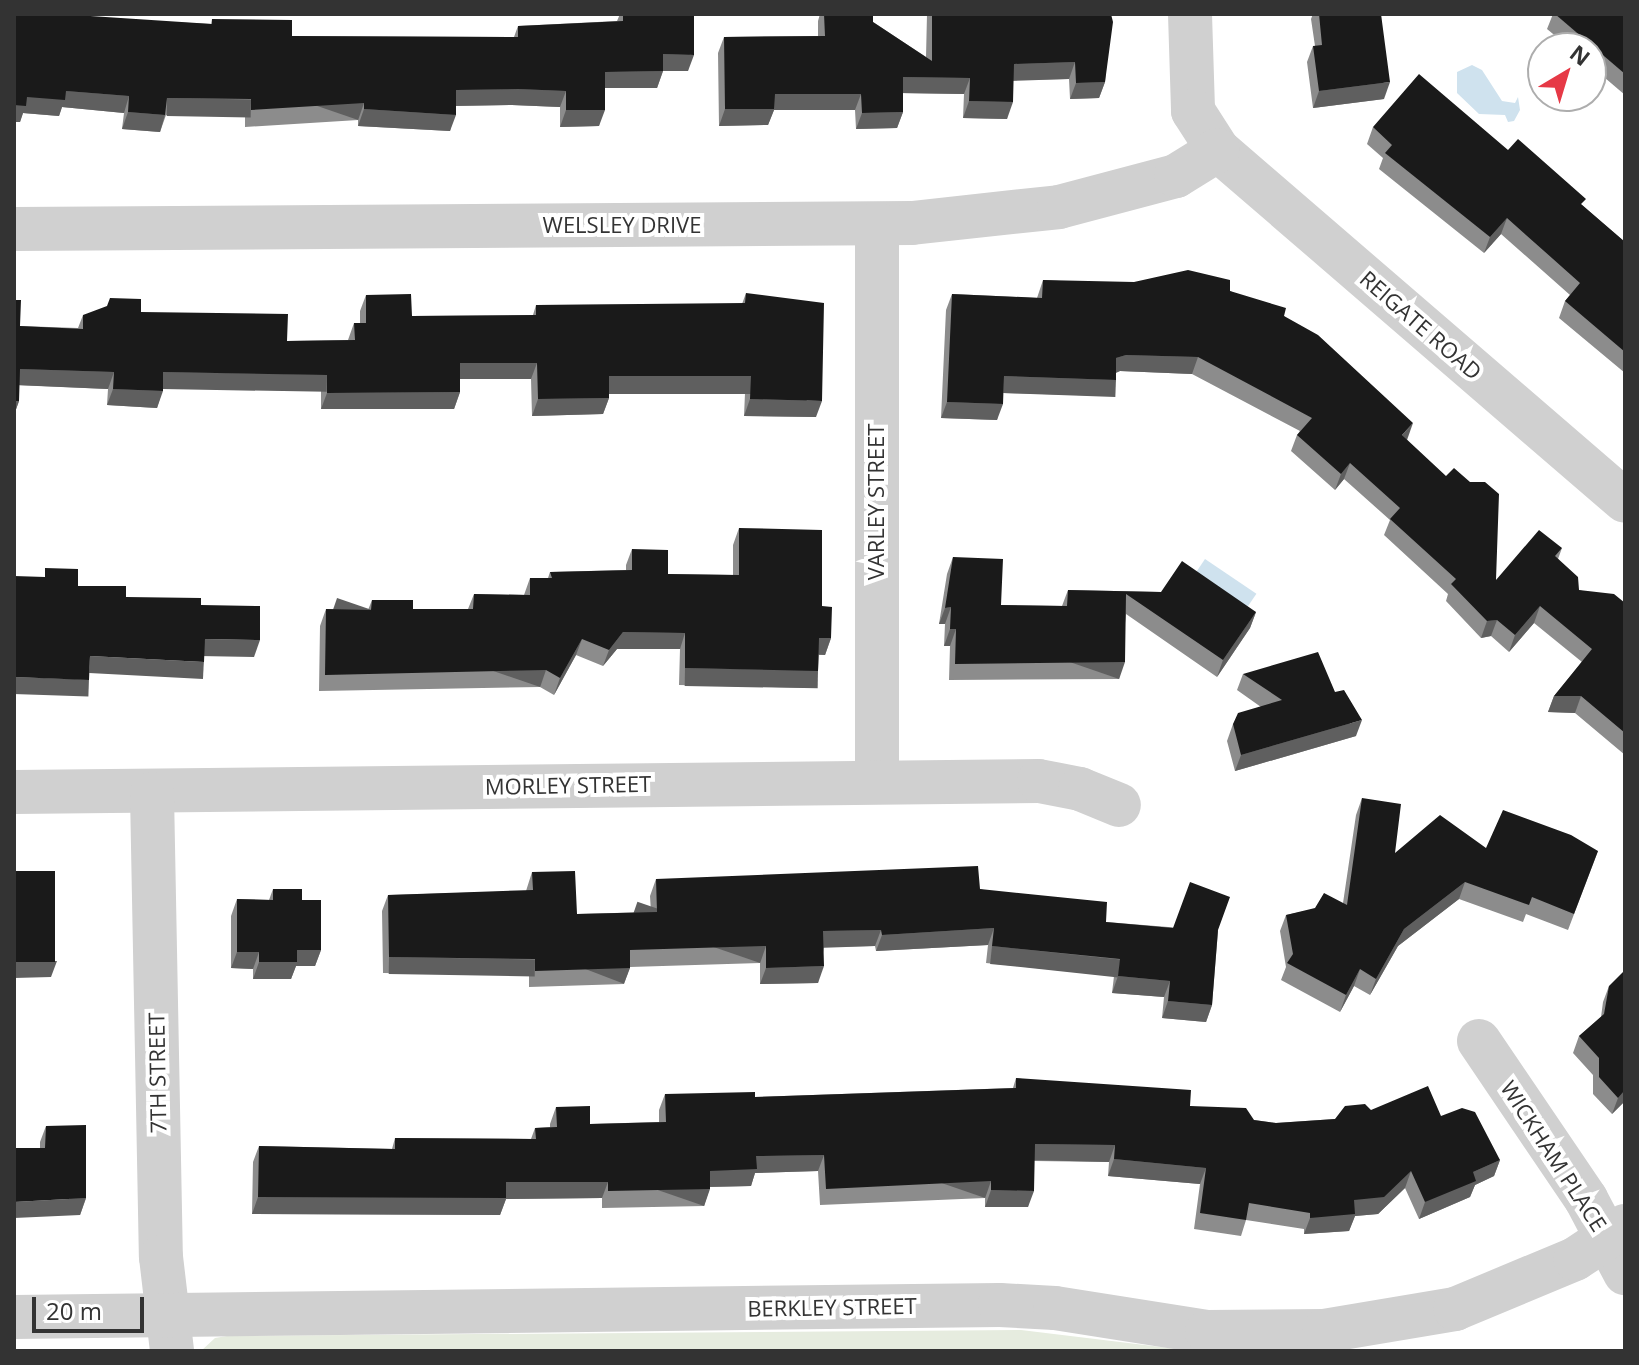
<!DOCTYPE html>
<html>
<head>
<meta charset="utf-8">
<style>
	body { margin:0 }
	#map { position:relative; width:1639px; height:1365px; overflow:hidden; background:#fff; font-family:"Open Sans",sans-serif }
	div>[style] { position:absolute }
	.green>* { inset:0; background:#e6ecdf }
	.water>* { inset:0; background:#cfe2ee; transform-origin:0 0 }
	.minor>* { height:44px; margin:-22px; padding:0 22px; transform-origin:22px; border-radius:22px; background:#d0d0d0 }
	.wall>* { inset:0; background:#8c8c8c }
	.shaded-wall>* { inset:0; background:#5f5f5f; transform-origin:0 0 }
	.building>* { inset:0; background:#1a1a1a; transform-origin:0 0 }
	span { translate:-50% -50%; white-space:nowrap; text-align:center; line-height:1.15; -webkit-text-stroke:8px #fff; paint-order:stroke }
	.street-label { font-size:22px; color:#333 }
	.frame { position:absolute; inset:0; border:16px solid #333; pointer-events:none }
	.north { position:absolute; left:1527px; top:32px; width:80px; height:80px; box-sizing:border-box; background:#fff; border:2px solid #adadad; border-radius:50%; rotate:38deg; font-size:22px; font-weight:700; line-height:32px; text-align:center; color:#333 }
	.north::after { content:''; display:block; margin:auto; width:28px; height:36px; background:#e63946; clip-path:polygon(50% 0,100% 100%,50% 72%,0 100%) }
	.scale { position:absolute; left:32px; top:1297px; width:112px; height:36px; box-sizing:border-box; border:4px solid #333; border-top:0; padding-left:10px; font-size:24px; line-height:28px; white-space:nowrap; color:#333; -webkit-text-stroke:6px #fff; paint-order:stroke }
</style>
</head>
<body>
<div id="map">
	<div class="green">
		<div style="clip-path:polygon(1021px 1330px,1194px 1351px,201px 1351px,215px 1338px,227px 1336px)"></div>
	</div>
	<div class="water">
		<div style="clip-path:polygon(1472px 65px,1482px 70px,1502px 101px,1515px 103px,1518px 97px,1520px 110px,1514px 121px,1508px 122px,1505px 115px,1479px 114px,1457px 93px,1457px 72px)"></div>
		<div style="left:1205px;top:559px;width:62px;height:27px;rotate:34deg"></div>
	</div>
	<div class="minor">
		<div style="left:1190px;top:14px;width:97px;rotate:88.2deg"></div>
		<div style="left:1193px;top:111px;width:46px;rotate:57.3deg"></div>
		<div style="left:1218px;top:150px;width:537px;rotate:40.77deg"></div>
		<div style="left:14px;top:229px;width:898px;rotate:-0.38deg"></div>
		<div style="left:912px;top:223px;width:148px;rotate:-6.2deg"></div>
		<div style="left:1059px;top:207px;width:121px;rotate:-14.8deg"></div>
		<div style="left:1176px;top:176px;width:49px;rotate:-31.8deg"></div>
		<div style="left:877px;top:779px;width:555px;rotate:-90deg"></div>
		<div style="left:14px;top:792px;width:1025px;rotate:-0.61deg"></div>
		<div style="left:1039px;top:781px;width:42px;rotate:11deg"></div>
		<div style="left:1080px;top:789px;width:42px;rotate:22.3deg"></div>
		<div style="left:152px;top:794px;width:463px;rotate:88.9deg"></div>
		<div style="left:161px;top:1257px;width:95px;rotate:83.3deg"></div>
		<div style="left:1479px;top:1041px;width:191px;rotate:55.9deg"></div>
		<div style="left:1586px;top:1199px;width:84px;rotate:62.2deg"></div>
		<div style="left:14px;top:1317px;width:986px;rotate:-0.7deg"></div>
		<div style="left:1000px;top:1305px;width:55px;rotate:3.1deg"></div>
		<div style="left:1055px;top:1308px;width:154px;rotate:9deg"></div>
		<div style="left:1207px;top:1332px;width:117px;rotate:-0.5deg"></div>
		<div style="left:1324px;top:1331px;width:133px;rotate:-9.5deg"></div>
		<div style="left:1455px;top:1309px;width:130px;rotate:-22.6deg"></div>
		<div style="left:1575px;top:1259px;width:60px;rotate:-33.4deg"></div>
	</div>
	<div class="wall">
		<div style="clip-path:polygon(14px 14px,211px 24px,212px 19px,292px 36px,514px 37px,518px 26px,617px 21px,620px 14px,694px 14px,688px 71px,663px 71px,657px 88px,605px 88px,599px 126px,560px 127px,560px 107px,512px 105px,456px 106px,450px 131px,358px 126px,358px 120px,245px 127px,245px 116px,166px 115px,160px 132px,122px 129px,124px 113px,62px 107px,59px 116px,23px 113px,20px 122px,14px 122px)"></div>
		<div style="clip-path:polygon(820px 14px,873px 14px,873px 22px,926px 57px,927px 14px,1111px 14px,1105px 82px,1099px 98px,1070px 99px,1069px 79px,1013px 80px,1007px 119px,963px 118px,964px 94px,903px 93px,903px 112px,897px 128px,856px 129px,855px 110px,774px 110px,768px 125px,719px 126px,718px 53px,724px 37px,818px 36px,818px 21px)"></div>
		<div style="clip-path:polygon(1313px 14px,1381px 14px,1384px 99px,1313px 108px,1307px 62px,1313px 46px,1315px 46px,1311px 19px)"></div>
		<div style="clip-path:polygon(1553px 14px,1625px 14px,1625px 95px,1591px 66px,1591px 48px,1570px 48px,1547px 29px)"></div>
		<div style="clip-path:polygon(1373px 127px,1508px 150px,1583px 206px,1625px 242px,1625px 373px,1559px 318px,1565px 301px,1570px 295px,1501px 234px,1484px 253px,1379px 169px,1383px 158px,1367px 144px)"></div>
		<div style="clip-path:polygon(1043px 280px,1230px 291px,1284px 316px,1407px 440px,1496px 580px,1562px 548px,1558px 559px,1579px 590px,1625px 603px,1625px 755px,1575px 713px,1548px 712px,1554px 696px,1582px 662px,1534px 623px,1509px 652px,1491px 636px,1481px 638px,1446px 601px,1448px 594px,1384px 535px,1390px 520px,1344px 479px,1335px 490px,1291px 451px,1297px 435px,1300px 431px,1192px 374px,1120px 371px,1116px 373px,1116px 380px,1110px 396px,1003px 393px,997px 420px,941px 418px,946px 310px,952px 294px,1037px 298px)"></div>
		<div style="clip-path:polygon(746px 293px,816px 417px,744px 416px,745px 393px,609px 393px,609px 398px,603px 414px,532px 416px,531px 379px,460px 379px,460px 392px,454px 409px,321px 409px,321px 391px,163px 388px,157px 408px,107px 405px,108px 389px,19px 385px,19px 401px,14px 415px,14px 300px,20px 326px,78px 328px,83px 315px,141px 312px,287px 341px,348px 340px,354px 323px,360px 323px,360px 311px,366px 295px,412px 316px,533px 315px,536px 305px,742px 304px)"></div>
		<div style="clip-path:polygon(739px 528px,822px 606px,831px 638px,825px 655px,819px 655px,818px 671px,812px 688px,679px 685px,680px 649px,617px 649px,603px 666px,576px 655px,554px 695px,540px 687px,319px 691px,320px 626px,326px 609px,368px 610px,372px 600px,413px 609px,468px 609px,474px 594px,524px 595px,530px 578px,548px 578px,550px 572px,626px 570px,626px 565px,632px 549px,668px 574px,733px 575px,733px 545px)"></div>
		<div style="clip-path:polygon(953px 557px,1001px 605px,1062px 606px,1068px 590px,1161px 592px,1256px 612px,1250px 628px,1217px 677px,1126px 614px,1119px 679px,949px 680px,950px 646px,944px 646px,945px 624px,939px 624px,947px 574px)"></div>
		<div style="clip-path:polygon(1243px 674px,1335px 692px,1356px 736px,1235px 771px,1227px 741px,1233px 724px,1261px 707px,1237px 690px)"></div>
		<div style="clip-path:polygon(1362px 798px,1395px 853px,1486px 848px,1598px 851px,1568px 930px,1526px 914px,1523px 922px,1459px 899px,1398px 946px,1370px 995px,1354px 986px,1340px 1012px,1281px 980px,1286px 967px,1280px 931px,1286px 915px,1343px 903px,1356px 815px)"></div>
		<div style="clip-path:polygon(532px 872px,577px 914px,651px 912px,650px 896px,656px 879px,980px 889px,1106px 922px,1218px 931px,1212px 1005px,1206px 1022px,1162px 1018px,1164px 997px,1112px 993px,1114px 976px,986px 963px,988px 945px,876px 951px,875px 946px,824px 947px,818px 983px,760px 984px,760px 963px,630px 967px,624px 984px,529px 987px,529px 975px,383px 973px,382px 911px,388px 895px,526px 891px)"></div>
		<div style="clip-path:polygon(273px 889px,302px 900px,321px 950px,315px 966px,296px 966px,291px 979px,253px 979px,253px 969px,231px 968px,231px 916px,237px 899px,269px 900px)"></div>
		<div style="clip-path:polygon(1609px 986px,1625px 1101px,1612px 1114px,1593px 1094px,1593px 1075px,1573px 1053px,1579px 1036px,1601px 1017px,1603px 1002px)"></div>
		<div style="clip-path:polygon(1016px 1078px,1190px 1106px,1254px 1120px,1276px 1123px,1335px 1119px,1371px 1110px,1441px 1116px,1500px 1160px,1494px 1176px,1475px 1185px,1470px 1197px,1419px 1219px,1405px 1188px,1378px 1214px,1355px 1216px,1349px 1231px,1304px 1234px,1304px 1229px,1246px 1220px,1241px 1236px,1194px 1229px,1200px 1184px,1108px 1176px,1109px 1162px,1034px 1161px,1028px 1207px,985px 1207px,985px 1198px,820px 1205px,818px 1171px,755px 1173px,751px 1186px,710px 1187px,704px 1206px,602px 1208px,602px 1198px,506px 1199px,500px 1215px,252px 1214px,253px 1162px,259px 1146px,392px 1149px,395px 1138px,531px 1139px,535px 1128px,550px 1127px,550px 1124px,556px 1107px,590px 1124px,659px 1122px,659px 1110px,665px 1094px,755px 1097px,1013px 1088px)"></div>
		<div style="clip-path:polygon(46px 1126px,86px 1198px,80px 1215px,40px 1148px,40px 1142px)"></div>
	</div>
	<div class="shaded-wall">
		<div style="clip-path:polygon(663px 54px,694px 55px,688px 71px,657px 71px)"></div>
		<div style="clip-path:polygon(1075px 62px,1069px 79px,1008px 81px,1014px 64px)"></div>
		<div style="clip-path:polygon(663px 71px,657px 88px,599px 88px,605px 72px)"></div>
		<div style="clip-path:polygon(903px 77px,970px 78px,964px 94px,897px 93px)"></div>
		<div style="clip-path:polygon(1105px 82px,1099px 98px,1070px 99px,1076px 83px)"></div>
		<div style="clip-path:polygon(1390px 82px,1384px 99px,1313px 108px,1319px 91px)"></div>
		<div style="clip-path:polygon(518px 89px,566px 91px,560px 107px,512px 105px,450px 106px,456px 90px)"></div>
		<div style="clip-path:polygon(66px 91px,129px 96px,124px 113px,62px 107px,59px 116px,23px 113px,20px 122px,14px 122px,14px 105px,27px 97px)"></div>
		<div style="clip-path:polygon(775px 94px,861px 94px,855px 110px,774px 110px,768px 125px,719px 126px,725px 109px)"></div>
		<div style="left:167px;top:98px;width:84px;height:18px;rotate:1deg"></div>
		<div style="clip-path:polygon(969px 101px,1013px 102px,1007px 119px,963px 118px)"></div>
		<div style="left:364px;top:103px;width:18px;height:113px;rotate:109deg"></div>
		<div style="clip-path:polygon(364px 109px,456px 115px,450px 131px,358px 126px)"></div>
		<div style="clip-path:polygon(566px 110px,605px 110px,599px 126px,560px 127px)"></div>
		<div style="clip-path:polygon(128px 112px,165px 115px,160px 132px,122px 129px)"></div>
		<div style="clip-path:polygon(903px 112px,897px 128px,856px 129px,862px 113px)"></div>
		<div style="clip-path:polygon(1507px 218px,1501px 234px,1484px 253px,1490px 237px)"></div>
		<div style="clip-path:polygon(1126px 355px,1198px 357px,1192px 374px,1120px 371px,1110px 375px,1116px 358px)"></div>
		<div style="clip-path:polygon(460px 363px,537px 363px,531px 379px,454px 379px)"></div>
		<div style="clip-path:polygon(20px 369px,114px 372px,108px 389px,14px 385px)"></div>
		<div style="left:163px;top:372px;width:164px;height:17px;rotate:1deg"></div>
		<div style="left:609px;top:376px;width:142px;height:18px"></div>
		<div style="left:1004px;top:376px;width:112px;height:17px;rotate:2deg"></div>
		<div style="clip-path:polygon(113px 389px,163px 391px,157px 408px,107px 405px)"></div>
		<div style="clip-path:polygon(460px 392px,454px 409px,321px 409px,327px 393px)"></div>
		<div style="clip-path:polygon(609px 398px,603px 414px,532px 416px,538px 399px)"></div>
		<div style="clip-path:polygon(750px 399px,822px 401px,816px 417px,744px 416px)"></div>
		<div style="clip-path:polygon(14px 401px,19px 401px,14px 415px)"></div>
		<div style="clip-path:polygon(947px 402px,1003px 404px,997px 420px,941px 418px)"></div>
		<div style="clip-path:polygon(1413px 423px,1407px 440px,1402px 435px)"></div>
		<div style="clip-path:polygon(1350px 463px,1344px 479px,1335px 490px,1341px 474px)"></div>
		<div style="clip-path:polygon(1540px 606px,1534px 623px,1509px 652px,1515px 635px)"></div>
		<div style="clip-path:polygon(951px 607px,945px 624px,939px 624px,945px 608px)"></div>
		<div style="clip-path:polygon(1256px 612px,1250px 628px,1217px 677px,1223px 660px)"></div>
		<div style="clip-path:polygon(1497px 620px,1491px 636px,1481px 638px,1487px 621px)"></div>
		<div style="clip-path:polygon(950px 629px,956px 629px,950px 646px,944px 646px)"></div>
		<div style="clip-path:polygon(623px 632px,685px 633px,680px 649px,617px 649px,603px 666px,609px 650px)"></div>
		<div style="clip-path:polygon(819px 638px,831px 638px,825px 655px,813px 654px)"></div>
		<div style="clip-path:polygon(205px 639px,260px 640px,254px 657px,199px 656px)"></div>
		<div style="clip-path:polygon(582px 639px,576px 655px,554px 695px,560px 678px)"></div>
		<div style="left:90px;top:656px;width:114px;height:17px;rotate:3deg"></div>
		<div style="left:1125px;top:662px;width:18px;height:170px;rotate:109deg"></div>
		<div style="left:685px;top:668px;width:133px;height:18px;rotate:1deg"></div>
		<div style="left:546px;top:670px;width:18px;height:221px;rotate:109deg"></div>
		<div style="left:14px;top:677px;width:75px;height:17px;rotate:2deg"></div>
		<div style="clip-path:polygon(1554px 696px,1581px 696px,1575px 713px,1548px 712px)"></div>
		<div style="clip-path:polygon(1362px 720px,1356px 736px,1235px 771px,1241px 755px)"></div>
		<div style="clip-path:polygon(1465px 882px,1459px 899px,1398px 946px,1370px 995px,1376px 979px,1404px 929px)"></div>
		<div style="clip-path:polygon(994px 928px,988px 945px,876px 951px,882px 935px)"></div>
		<div style="clip-path:polygon(881px 930px,875px 946px,817px 948px,823px 931px)"></div>
		<div style="left:766px;top:946px;width:18px;height:136px;rotate:109deg"></div>
		<div style="left:992px;top:946px;width:129px;height:18px;rotate:6deg"></div>
		<div style="clip-path:polygon(297px 950px,321px 950px,315px 966px,296px 966px,291px 979px,253px 979px,259px 962px)"></div>
		<div style="clip-path:polygon(237px 952px,259px 952px,253px 969px,231px 968px)"></div>
		<div style="left:389px;top:957px;width:146px;height:17px;rotate:1deg"></div>
		<div style="clip-path:polygon(57px 961px,51px 977px,14px 978px,14px 962px)"></div>
		<div style="clip-path:polygon(824px 966px,818px 983px,760px 984px,766px 968px)"></div>
		<div style="left:630px;top:968px;width:17px;height:95px;rotate:111deg"></div>
		<div style="clip-path:polygon(1360px 969px,1354px 986px,1340px 1012px,1346px 995px)"></div>
		<div style="clip-path:polygon(1118px 976px,1170px 981px,1164px 997px,1112px 993px)"></div>
		<div style="clip-path:polygon(1168px 1001px,1212px 1005px,1206px 1022px,1162px 1018px)"></div>
		<div style="clip-path:polygon(1625px 1090px,1625px 1101px,1612px 1114px,1618px 1098px)"></div>
		<div style="clip-path:polygon(1035px 1144px,1115px 1145px,1109px 1162px,1029px 1160px)"></div>
		<div style="clip-path:polygon(824px 1155px,818px 1171px,755px 1173px,751px 1186px,704px 1187px,710px 1171px,756px 1156px)"></div>
		<div style="clip-path:polygon(1114px 1159px,1206px 1168px,1200px 1184px,1108px 1176px)"></div>
		<div style="clip-path:polygon(1500px 1160px,1494px 1176px,1475px 1185px,1470px 1197px,1419px 1219px,1425px 1202px,1473px 1172px)"></div>
		<div style="clip-path:polygon(1411px 1171px,1405px 1188px,1378px 1214px,1355px 1216px,1349px 1231px,1304px 1234px,1310px 1218px,1354px 1200px)"></div>
		<div style="left:991px;top:1181px;width:18px;height:165px;rotate:109deg"></div>
		<div style="clip-path:polygon(506px 1182px,608px 1182px,602px 1198px,506px 1199px,500px 1215px,252px 1214px,258px 1197px)"></div>
		<div style="left:710px;top:1189px;width:18px;height:102px;rotate:109deg"></div>
		<div style="clip-path:polygon(991px 1190px,1034px 1191px,1028px 1207px,985px 1207px)"></div>
		<div style="clip-path:polygon(86px 1198px,80px 1215px,14px 1218px,14px 1202px)"></div>
	</div>
	<div class="building">
		<div style="clip-path:polygon(14px 14px,60px 14px,212px 24px,212px 19px,292px 20px,292px 36px,518px 37px,518px 26px,623px 21px,623px 14px,694px 14px,694px 55px,663px 54px,663px 71px,605px 72px,605px 110px,566px 110px,566px 91px,518px 89px,456px 90px,456px 115px,364px 109px,364px 103px,251px 110px,251px 99px,167px 98px,165px 115px,128px 112px,129px 96px,66px 91px,65px 100px,27px 97px,26px 106px,14px 105px)"></div>
		<div style="clip-path:polygon(824px 14px,873px 14px,873px 22px,932px 61px,932px 14px,1111px 14px,1113px 22px,1105px 82px,1076px 83px,1075px 62px,1014px 64px,1013px 102px,969px 101px,970px 78px,903px 77px,903px 112px,862px 113px,861px 94px,775px 94px,774px 109px,725px 109px,724px 37px,825px 36px)"></div>
		<div style="clip-path:polygon(1319px 14px,1381px 14px,1390px 82px,1319px 91px,1313px 46px,1322px 45px)"></div>
		<div style="clip-path:polygon(1555px 14px,1625px 14px,1625px 74px)"></div>
		<div style="clip-path:polygon(1419px 74px,1508px 150px,1518px 139px,1586px 199px,1581px 204px,1625px 242px,1625px 352px,1565px 301px,1580px 283px,1507px 218px,1490px 237px,1385px 153px,1392px 145px,1373px 127px)"></div>
		<div style="clip-path:polygon(1188px 270px,1230px 280px,1230px 291px,1286px 308px,1284px 316px,1318px 335px,1413px 423px,1402px 435px,1446px 476px,1454px 468px,1470px 482px,1485px 482px,1499px 494px,1496px 580px,1539px 530px,1562px 548px,1555px 556px,1578px 577px,1579px 590px,1614px 594px,1625px 603px,1625px 733px,1581px 696px,1554px 696px,1592px 649px,1540px 606px,1515px 635px,1497px 620px,1487px 621px,1451px 584px,1456px 579px,1390px 519px,1400px 508px,1350px 463px,1341px 474px,1297px 435px,1312px 418px,1198px 357px,1126px 355px,1116px 358px,1116px 380px,1004px 376px,1003px 404px,947px 402px,952px 294px,1042px 298px,1043px 280px,1134px 282px)"></div>
		<div style="clip-path:polygon(746px 293px,824px 303px,822px 401px,750px 399px,751px 376px,609px 376px,609px 398px,538px 399px,537px 363px,460px 363px,460px 392px,327px 393px,327px 375px,163px 372px,163px 391px,113px 389px,114px 372px,20px 369px,19px 401px,14px 401px,14px 300px,21px 300px,20px 326px,83px 329px,83px 315px,107px 306px,110px 298px,141px 299px,141px 312px,288px 314px,287px 341px,355px 340px,354px 323px,366px 323px,366px 295px,411px 294px,412px 316px,536px 315px,536px 305px,745px 303px)"></div>
		<div style="clip-path:polygon(739px 528px,822px 530px,822px 606px,832px 607px,831px 638px,819px 638px,818px 671px,685px 668px,685px 633px,623px 632px,609px 650px,582px 639px,560px 678px,546px 670px,325px 675px,326px 609px,371px 610px,372px 600px,413px 600px,413px 609px,473px 609px,474px 594px,530px 595px,530px 578px,552px 578px,550px 572px,632px 570px,632px 549px,668px 550px,668px 574px,739px 575px)"></div>
		<div style="clip-path:polygon(953px 557px,1003px 559px,1001px 605px,1067px 606px,1068px 590px,1161px 592px,1182px 561px,1256px 612px,1223px 660px,1126px 594px,1125px 662px,955px 664px,956px 629px,950px 629px,951px 607px,945px 608px)"></div>
		<div style="clip-path:polygon(45px 568px,78px 569px,78px 586px,126px 586px,126px 597px,201px 598px,201px 605px,260px 606px,260px 640px,205px 639px,204px 662px,90px 656px,89px 680px,14px 677px,14px 576px,45px 577px)"></div>
		<div style="clip-path:polygon(1318px 652px,1335px 692px,1344px 690px,1362px 720px,1241px 755px,1233px 724px,1238px 713px,1282px 700px,1243px 674px)"></div>
		<div style="clip-path:polygon(1362px 798px,1401px 804px,1395px 853px,1440px 815px,1486px 848px,1503px 810px,1571px 835px,1598px 851px,1574px 914px,1532px 897px,1529px 905px,1465px 882px,1404px 929px,1376px 979px,1360px 969px,1346px 995px,1287px 963px,1293px 954px,1286px 915px,1315px 908px,1324px 893px,1347px 905px)"></div>
		<div style="clip-path:polygon(978px 866px,980px 889px,1107px 902px,1106px 922px,1173px 928px,1190px 882px,1230px 897px,1218px 930px,1212px 1005px,1168px 1001px,1170px 981px,1118px 976px,1120px 959px,992px 946px,994px 928px,882px 935px,881px 930px,823px 931px,824px 966px,766px 968px,766px 946px,630px 950px,630px 968px,535px 971px,535px 959px,389px 957px,388px 895px,533px 890px,532px 872px,575px 871px,577px 914px,657px 912px,656px 879px)"></div>
		<div style="left:14px;top:871px;width:41px;height:91px"></div>
		<div style="clip-path:polygon(273px 889px,302px 889px,302px 900px,321px 900px,321px 950px,297px 950px,297px 962px,259px 962px,259px 952px,237px 952px,237px 899px,273px 900px)"></div>
		<div style="clip-path:polygon(1625px 970px,1625px 1090px,1618px 1098px,1599px 1077px,1599px 1058px,1579px 1036px,1604px 1014px,1609px 986px)"></div>
		<div style="clip-path:polygon(1016px 1078px,1191px 1090px,1190px 1106px,1246px 1108px,1254px 1120px,1276px 1123px,1335px 1119px,1345px 1106px,1365px 1104px,1371px 1110px,1428px 1086px,1441px 1116px,1462px 1108px,1475px 1112px,1500px 1160px,1473px 1172px,1476px 1181px,1425px 1202px,1411px 1171px,1384px 1197px,1354px 1200px,1355px 1214px,1310px 1218px,1310px 1213px,1249px 1203px,1246px 1220px,1200px 1213px,1206px 1168px,1114px 1159px,1115px 1145px,1035px 1144px,1034px 1191px,991px 1190px,991px 1181px,826px 1189px,824px 1155px,756px 1156px,757px 1169px,710px 1171px,710px 1189px,608px 1191px,608px 1182px,506px 1182px,506px 1198px,258px 1197px,259px 1146px,395px 1149px,395px 1138px,536px 1139px,535px 1128px,557px 1127px,556px 1107px,590px 1106px,590px 1124px,666px 1122px,665px 1094px,755px 1092px,755px 1097px,1016px 1088px)"></div>
		<div style="clip-path:polygon(86px 1125px,86px 1198px,14px 1202px,14px 1148px,45px 1148px,46px 1126px)"></div>
	</div>
	<div class="street-label">
		<span style="left:622px;top:225px">WELSLEY DRIVE</span>
		<span style="left:1421px;top:325px;rotate:41deg">REIGATE ROAD</span>
		<span style="left:876px;top:502px;rotate:-90deg">VARLEY STREET</span>
		<span style="left:568px;top:785px;rotate:-1deg">MORLEY STREET</span>
		<span style="left:157px;top:1073px;rotate:-91deg">7TH STREET</span>
		<span style="left:1554px;top:1156px;rotate:57deg">WICKHAM PLACE</span>
		<span style="left:832px;top:1307px;rotate:-1deg">BERKLEY STREET</span>
	</div>
	<div class="frame"></div>
	<div class="north">N</div>
	<div class="scale">20 m</div>
</div>
</body>
</html>
